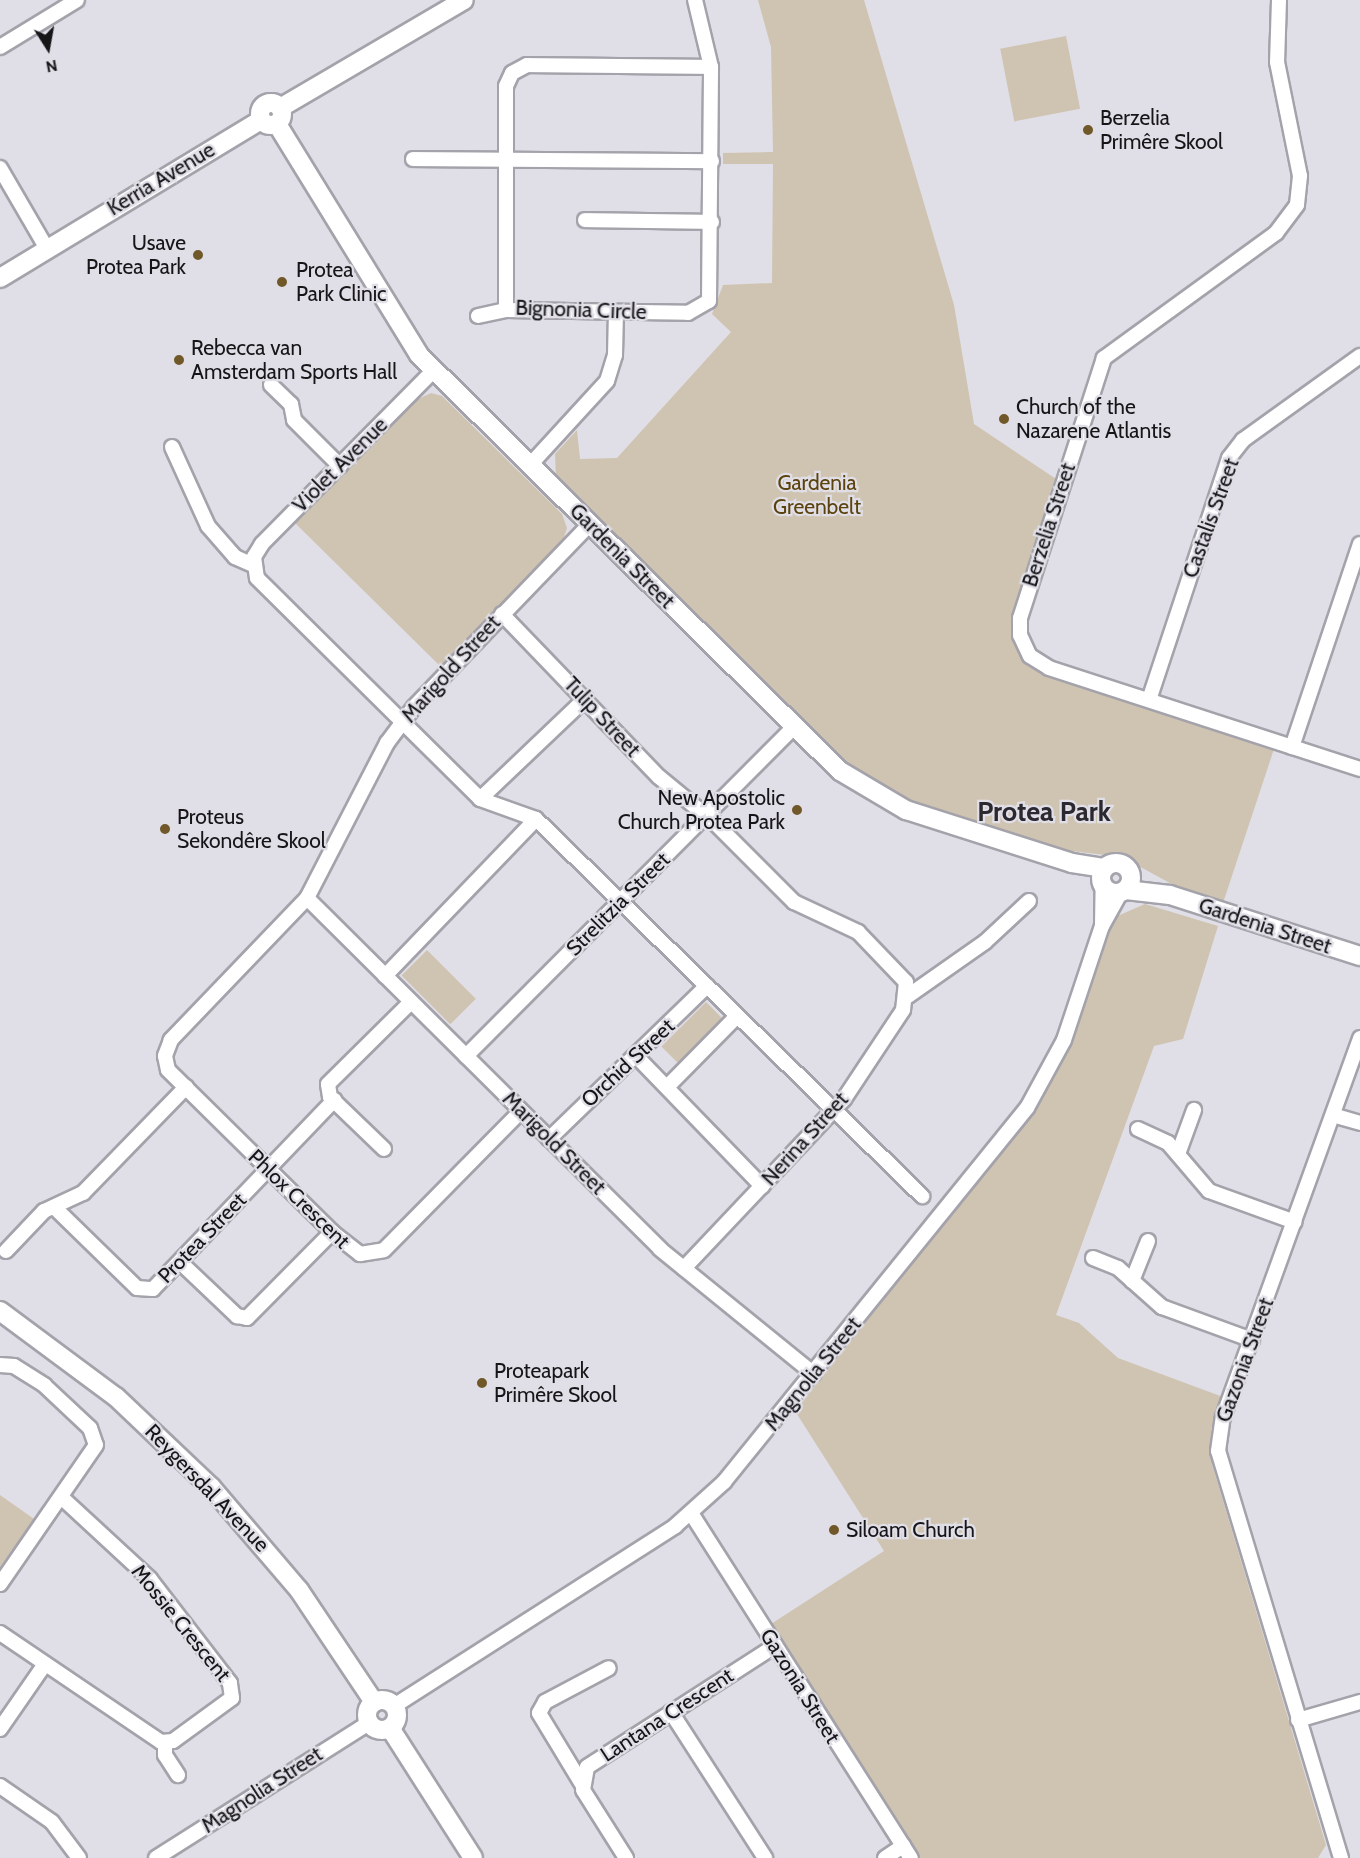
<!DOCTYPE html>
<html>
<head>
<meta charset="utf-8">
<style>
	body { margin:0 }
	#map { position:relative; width:1360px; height:1858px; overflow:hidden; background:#e0dee6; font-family:Cabin,sans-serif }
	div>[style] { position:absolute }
	.green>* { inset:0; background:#cfc4b1; transform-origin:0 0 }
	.roads { filter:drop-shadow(2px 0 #a4a2aa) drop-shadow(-2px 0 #a4a2aa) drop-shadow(0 2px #a4a2aa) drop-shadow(0 -2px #a4a2aa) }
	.street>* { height:14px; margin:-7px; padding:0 7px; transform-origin:7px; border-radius:7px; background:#fff }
	.secondary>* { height:18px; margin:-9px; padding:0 9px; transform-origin:9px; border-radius:9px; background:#fff }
	.secondary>.ring { margin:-9px; padding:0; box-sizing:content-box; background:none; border:18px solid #fff; border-radius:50% }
	.dots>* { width:16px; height:16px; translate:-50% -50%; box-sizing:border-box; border:3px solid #e0dee6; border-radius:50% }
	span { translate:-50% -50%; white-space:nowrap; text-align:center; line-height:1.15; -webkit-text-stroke:4.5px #e0dee6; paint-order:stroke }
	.poi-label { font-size:21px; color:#161518 }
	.left { translate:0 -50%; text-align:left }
	.right { translate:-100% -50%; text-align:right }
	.street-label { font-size:21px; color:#161518 }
	.park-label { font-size:21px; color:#5c430d }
	.district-label { font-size:27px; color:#2b292f; font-weight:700 }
	.north { position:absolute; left:18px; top:18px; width:60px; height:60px; -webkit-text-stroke:4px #e0dee6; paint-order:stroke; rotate:169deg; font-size:16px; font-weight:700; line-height:24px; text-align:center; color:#161518 }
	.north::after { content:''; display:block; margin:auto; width:21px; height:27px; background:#161518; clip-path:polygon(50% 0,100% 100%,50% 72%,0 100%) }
</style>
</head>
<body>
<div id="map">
	<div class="green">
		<div style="clip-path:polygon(758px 0,864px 0,954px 305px,974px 424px,1056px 479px,1014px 612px,1013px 635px,1021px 655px,1051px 678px,1274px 749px,1223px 903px,1179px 888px,1122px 857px,1055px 849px,911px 803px,860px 776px,556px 478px,555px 454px,577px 430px,580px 459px,617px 458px,731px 332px,712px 314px,723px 285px,772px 283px,773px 164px,723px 164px,723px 153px,773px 152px,771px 47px)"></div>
		<div style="left:1066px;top:36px;width:74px;height:67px;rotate:79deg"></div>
		<div style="clip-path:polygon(431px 393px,442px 396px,562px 514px,567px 528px,562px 543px,440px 666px,294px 522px,416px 400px)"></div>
		<div style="clip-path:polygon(1145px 904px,1218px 926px,1183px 1039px,1154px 1046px,1056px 1315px,1079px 1323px,1118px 1358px,1223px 1397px,1211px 1430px,1212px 1464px,1326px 1845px,1318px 1858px,920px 1858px,771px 1624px,884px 1551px,795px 1411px,1035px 1110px,1073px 1036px,1113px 918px)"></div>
		<div style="left:427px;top:950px;width:69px;height:36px;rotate:45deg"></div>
		<div style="left:706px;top:1002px;width:23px;height:63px;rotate:45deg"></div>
		<div style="clip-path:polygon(0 1495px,34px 1519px,0 1567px)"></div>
	</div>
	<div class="roads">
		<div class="street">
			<div style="left:1279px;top:0;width:62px;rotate:91.8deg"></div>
			<div style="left:1277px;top:62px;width:116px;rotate:78.6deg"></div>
			<div style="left:1300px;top:176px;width:29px;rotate:96deg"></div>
			<div style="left:1297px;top:205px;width:35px;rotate:127deg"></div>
			<div style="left:1276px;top:233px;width:213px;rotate:144deg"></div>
			<div style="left:1104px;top:358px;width:273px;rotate:107.9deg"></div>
			<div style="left:1020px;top:618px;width:17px;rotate:90deg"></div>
			<div style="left:1020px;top:635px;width:23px;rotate:65deg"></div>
			<div style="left:1030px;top:656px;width:22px;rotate:32deg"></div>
			<div style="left:1049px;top:668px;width:327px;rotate:18deg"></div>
			<div style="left:0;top:47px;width:90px;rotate:-31.4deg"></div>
			<div style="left:413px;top:159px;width:299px;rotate:0.4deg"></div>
			<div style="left:0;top:168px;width:91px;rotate:59.8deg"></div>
			<div style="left:585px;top:220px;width:127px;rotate:0.9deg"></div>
			<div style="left:506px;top:310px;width:224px;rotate:-90deg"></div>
			<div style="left:506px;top:86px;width:14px;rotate:-65deg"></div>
			<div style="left:512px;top:73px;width:17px;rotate:-28deg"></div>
			<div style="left:527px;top:65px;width:184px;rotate:0.6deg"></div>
			<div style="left:478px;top:316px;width:29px;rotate:-12deg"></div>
			<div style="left:506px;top:310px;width:182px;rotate:0.9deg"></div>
			<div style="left:688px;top:313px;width:24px;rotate:-30deg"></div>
			<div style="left:709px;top:301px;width:234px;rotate:-89.5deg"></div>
			<div style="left:711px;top:67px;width:69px;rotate:-103.4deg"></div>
			<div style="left:434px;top:370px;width:245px;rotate:134.7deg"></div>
			<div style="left:262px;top:544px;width:15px;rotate:122deg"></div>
			<div style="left:254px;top:557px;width:21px;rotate:82deg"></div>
			<div style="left:257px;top:578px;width:314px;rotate:44.7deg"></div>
			<div style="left:480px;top:799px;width:59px;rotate:19.7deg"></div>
			<div style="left:536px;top:819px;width:540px;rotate:44.32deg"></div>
			<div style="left:271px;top:385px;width:28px;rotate:44deg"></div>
			<div style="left:291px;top:404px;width:16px;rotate:79deg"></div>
			<div style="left:294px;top:420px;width:65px;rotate:45deg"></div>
			<div style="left:172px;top:447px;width:87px;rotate:65.5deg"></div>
			<div style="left:208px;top:526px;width:41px;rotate:48.9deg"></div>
			<div style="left:235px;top:557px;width:20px;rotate:24deg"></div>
			<div style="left:530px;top:465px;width:114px;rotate:-47.5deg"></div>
			<div style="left:607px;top:381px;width:27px;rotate:-73deg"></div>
			<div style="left:615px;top:355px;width:43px;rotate:-88.7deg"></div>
			<div style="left:590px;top:524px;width:254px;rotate:133.9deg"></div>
			<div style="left:414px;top:707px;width:45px;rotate:126.9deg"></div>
			<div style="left:387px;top:743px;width:174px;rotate:117.3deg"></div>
			<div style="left:307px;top:898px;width:498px;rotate:44.8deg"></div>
			<div style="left:660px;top:1249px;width:198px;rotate:39.1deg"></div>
			<div style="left:502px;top:614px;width:226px;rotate:46.1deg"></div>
			<div style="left:659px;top:777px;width:72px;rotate:39.4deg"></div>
			<div style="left:715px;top:823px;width:112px;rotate:45deg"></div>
			<div style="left:794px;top:902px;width:71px;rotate:25.1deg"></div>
			<div style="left:858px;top:932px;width:69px;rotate:46.2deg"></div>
			<div style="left:906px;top:982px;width:28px;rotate:96deg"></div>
			<div style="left:903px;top:1010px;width:107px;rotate:123.5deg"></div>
			<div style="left:844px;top:1099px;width:233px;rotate:133.4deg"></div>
			<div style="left:1149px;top:700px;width:255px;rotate:-71.7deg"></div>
			<div style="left:1229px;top:458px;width:23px;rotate:-52deg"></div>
			<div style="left:1243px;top:440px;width:144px;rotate:-35.7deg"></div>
			<div style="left:1292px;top:747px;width:214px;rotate:-71.5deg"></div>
			<div style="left:480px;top:799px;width:146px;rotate:-43.6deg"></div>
			<div style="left:307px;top:898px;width:197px;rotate:133.8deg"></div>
			<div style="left:171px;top:1040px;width:17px;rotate:111deg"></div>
			<div style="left:165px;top:1056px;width:14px;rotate:78deg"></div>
			<div style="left:168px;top:1070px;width:231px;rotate:44.6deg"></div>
			<div style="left:332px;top:1232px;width:36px;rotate:38deg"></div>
			<div style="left:360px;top:1254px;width:24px;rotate:-9deg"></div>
			<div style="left:384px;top:1250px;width:195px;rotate:-45.4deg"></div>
			<div style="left:1102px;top:924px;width:39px;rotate:-89deg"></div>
			<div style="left:385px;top:976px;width:218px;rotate:-46.1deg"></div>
			<div style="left:908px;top:996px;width:94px;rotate:-35deg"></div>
			<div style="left:985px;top:942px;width:60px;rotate:-43deg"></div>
			<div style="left:466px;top:1056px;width:466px;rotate:-45.1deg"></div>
			<div style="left:637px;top:1057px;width:180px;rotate:45.9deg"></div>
			<div style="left:668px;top:1086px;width:98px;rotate:-45.4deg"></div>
			<div style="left:1336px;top:1116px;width:25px;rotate:16deg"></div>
			<div style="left:1138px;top:1129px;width:33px;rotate:25deg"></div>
			<div style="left:1168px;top:1143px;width:63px;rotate:49.5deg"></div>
			<div style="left:1209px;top:1191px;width:91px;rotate:19.8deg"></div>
			<div style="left:549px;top:1139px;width:220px;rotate:-44.1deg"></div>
			<div style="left:384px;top:1149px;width:75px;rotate:-136.1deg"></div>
			<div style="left:330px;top:1097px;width:13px;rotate:-99deg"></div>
			<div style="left:328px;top:1084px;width:117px;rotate:-44.7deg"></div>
			<div style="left:1178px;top:1154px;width:47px;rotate:-70deg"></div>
			<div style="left:54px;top:1207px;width:116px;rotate:44.3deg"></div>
			<div style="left:137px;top:1288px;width:16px;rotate:4deg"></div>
			<div style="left:153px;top:1289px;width:262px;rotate:-46.2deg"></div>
			<div style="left:6px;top:1251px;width:55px;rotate:-46.5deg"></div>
			<div style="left:44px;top:1211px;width:43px;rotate:-24.8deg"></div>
			<div style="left:83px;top:1193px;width:148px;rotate:-45.8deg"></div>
			<div style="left:1093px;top:1258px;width:27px;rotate:22deg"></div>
			<div style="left:1118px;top:1268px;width:59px;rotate:41.6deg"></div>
			<div style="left:1162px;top:1307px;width:96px;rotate:20.1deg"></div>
			<div style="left:180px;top:1262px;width:79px;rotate:43.5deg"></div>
			<div style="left:237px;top:1316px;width:10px;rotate:11deg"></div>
			<div style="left:247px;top:1318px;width:121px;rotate:-45.3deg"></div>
			<div style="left:1132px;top:1281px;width:43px;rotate:-68.2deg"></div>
			<div style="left:0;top:1365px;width:14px;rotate:4deg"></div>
			<div style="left:14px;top:1366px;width:36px;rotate:32deg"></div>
			<div style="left:44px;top:1385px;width:63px;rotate:43.1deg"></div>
			<div style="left:90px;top:1428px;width:18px;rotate:71deg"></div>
			<div style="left:96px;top:1445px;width:169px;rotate:124.6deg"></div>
			<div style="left:691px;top:1513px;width:409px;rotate:57.5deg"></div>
			<div style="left:0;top:1633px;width:194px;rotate:34.1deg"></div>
			<div style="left:161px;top:1742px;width:12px;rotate:-5deg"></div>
			<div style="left:173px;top:1741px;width:73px;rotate:-36.1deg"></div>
			<div style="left:232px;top:1698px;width:15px;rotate:-98deg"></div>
			<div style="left:230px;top:1683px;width:131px;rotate:-127.6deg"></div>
			<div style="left:150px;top:1579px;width:121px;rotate:-137.3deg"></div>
			<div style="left:394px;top:1706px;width:334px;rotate:-32.6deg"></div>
			<div style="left:675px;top:1526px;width:66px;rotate:-41.9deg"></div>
			<div style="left:724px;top:1482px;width:481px;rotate:-51deg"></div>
			<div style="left:1027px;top:1108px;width:77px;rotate:-61.4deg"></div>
			<div style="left:1064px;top:1040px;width:120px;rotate:-71.6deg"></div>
			<div style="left:1102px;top:926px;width:38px;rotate:-61deg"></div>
			<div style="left:671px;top:1712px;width:174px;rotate:57.2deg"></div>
			<div style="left:1298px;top:1720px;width:65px;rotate:-16.2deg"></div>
			<div style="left:0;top:1729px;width:79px;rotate:-55.3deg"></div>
			<div style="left:165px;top:1742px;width:13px;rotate:90deg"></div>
			<div style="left:165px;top:1755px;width:24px;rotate:57deg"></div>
			<div style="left:582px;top:1784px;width:83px;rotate:-121.2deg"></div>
			<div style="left:539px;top:1713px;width:13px;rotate:-61deg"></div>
			<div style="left:545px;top:1702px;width:72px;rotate:-28deg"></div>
			<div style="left:0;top:1786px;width:63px;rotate:34.7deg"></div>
			<div style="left:52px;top:1822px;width:45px;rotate:53.1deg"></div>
			<div style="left:156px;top:1858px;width:252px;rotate:-32.4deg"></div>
			<div style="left:626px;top:1858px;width:80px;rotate:-122.3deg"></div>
			<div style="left:583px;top:1790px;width:23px;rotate:-80deg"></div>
			<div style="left:587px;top:1767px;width:224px;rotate:-32.8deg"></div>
			<div style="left:885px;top:1858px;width:22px;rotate:-34deg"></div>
			<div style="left:1341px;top:1858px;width:425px;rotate:-106.8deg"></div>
			<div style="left:1218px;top:1451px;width:34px;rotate:-82deg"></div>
			<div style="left:1223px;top:1417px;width:403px;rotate:-70.1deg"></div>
		</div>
		<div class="secondary">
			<div class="ring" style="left:260px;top:103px;width:4px;height:4px"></div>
			<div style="left:280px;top:108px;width:213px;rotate:-30.4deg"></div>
			<div style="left:277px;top:124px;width:271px;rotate:58.4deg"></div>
			<div style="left:419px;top:355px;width:592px;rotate:44.66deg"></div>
			<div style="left:840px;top:771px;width:77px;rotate:30.6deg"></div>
			<div style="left:906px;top:810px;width:174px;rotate:17.7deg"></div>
			<div style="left:1072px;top:863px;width:33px;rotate:9deg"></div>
			<div style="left:0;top:278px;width:305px;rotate:-31.2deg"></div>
			<div class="ring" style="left:1101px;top:863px;width:12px;height:12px"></div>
			<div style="left:1126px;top:890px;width:44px;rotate:6.5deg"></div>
			<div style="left:1170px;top:895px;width:200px;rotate:17.8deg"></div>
			<div style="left:0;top:1311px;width:144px;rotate:36.6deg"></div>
			<div style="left:116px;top:1397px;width:131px;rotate:43.5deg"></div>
			<div style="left:211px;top:1487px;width:135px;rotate:49.5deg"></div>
			<div style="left:299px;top:1590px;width:135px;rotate:56.2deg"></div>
			<div class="ring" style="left:367px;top:1700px;width:12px;height:12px"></div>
			<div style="left:390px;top:1728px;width:154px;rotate:57.4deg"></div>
		</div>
	</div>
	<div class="dots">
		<div style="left:1088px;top:130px;background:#715829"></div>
		<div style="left:198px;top:255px;background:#715829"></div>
		<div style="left:282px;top:282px;background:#715829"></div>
		<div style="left:179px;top:360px;background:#715829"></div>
		<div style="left:1004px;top:419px;background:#715829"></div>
		<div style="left:797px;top:810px;background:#715829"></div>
		<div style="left:165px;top:829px;background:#715829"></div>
		<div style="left:482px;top:1383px;background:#715829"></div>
		<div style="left:834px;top:1530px;background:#715829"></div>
	</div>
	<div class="poi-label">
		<span class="left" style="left:1100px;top:130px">Berzelia<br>Primêre Skool</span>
		<span class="right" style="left:186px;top:255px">Usave<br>Protea Park</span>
		<span class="left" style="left:296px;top:282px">Protea<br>Park Clinic</span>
		<span class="left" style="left:191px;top:360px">Rebecca van<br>Amsterdam Sports Hall</span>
		<span class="left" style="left:1016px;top:419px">Church of the<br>Nazarene Atlantis</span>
		<span class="right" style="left:785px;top:810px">New Apostolic<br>Church Protea Park</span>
		<span class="left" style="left:177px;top:829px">Proteus<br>Sekondêre Skool</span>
		<span class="left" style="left:494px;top:1383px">Proteapark<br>Primêre Skool</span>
		<span class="left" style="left:846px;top:1530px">Siloam Church</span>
	</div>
	<div class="street-label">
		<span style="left:161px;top:179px;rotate:-31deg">Kerria Avenue</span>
		<span style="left:581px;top:310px;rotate:2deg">Bignonia Circle</span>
		<span style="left:340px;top:465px;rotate:-45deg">Violet Avenue</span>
		<span style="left:1211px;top:518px;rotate:-70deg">Castalis Street</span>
		<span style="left:1049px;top:525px;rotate:-72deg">Berzelia Street</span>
		<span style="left:622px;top:556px;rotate:45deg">Gardenia Street</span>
		<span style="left:451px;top:669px;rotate:-48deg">Marigold Street</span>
		<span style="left:602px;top:717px;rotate:47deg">Tulip Street</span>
		<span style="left:618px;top:904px;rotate:-45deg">Strelitzia Street</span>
		<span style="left:1265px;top:926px;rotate:18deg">Gardenia Street</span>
		<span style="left:628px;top:1063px;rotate:-43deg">Orchid Street</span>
		<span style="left:805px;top:1139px;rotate:-48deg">Nerina Street</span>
		<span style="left:554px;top:1143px;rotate:45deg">Marigold Street</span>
		<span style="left:299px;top:1199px;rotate:44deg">Phlox Crescent</span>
		<span style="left:202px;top:1238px;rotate:-46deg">Protea Street</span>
		<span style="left:1245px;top:1360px;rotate:-70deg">Gazonia Street</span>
		<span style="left:813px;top:1374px;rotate:-51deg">Magnolia Street</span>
		<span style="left:207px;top:1488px;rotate:46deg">Reygersdal Avenue</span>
		<span style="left:181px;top:1623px;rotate:51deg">Mossie Crescent</span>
		<span style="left:800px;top:1686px;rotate:58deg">Gazonia Street</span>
		<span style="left:667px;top:1715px;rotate:-33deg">Lantana Crescent</span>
		<span style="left:262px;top:1790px;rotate:-33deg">Magnolia Street</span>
	</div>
	<div class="park-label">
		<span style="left:817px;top:495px">Gardenia<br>Greenbelt</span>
	</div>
	<div class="district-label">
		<span style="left:1044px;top:812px">Protea Park</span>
	</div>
	<div class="north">N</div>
</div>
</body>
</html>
